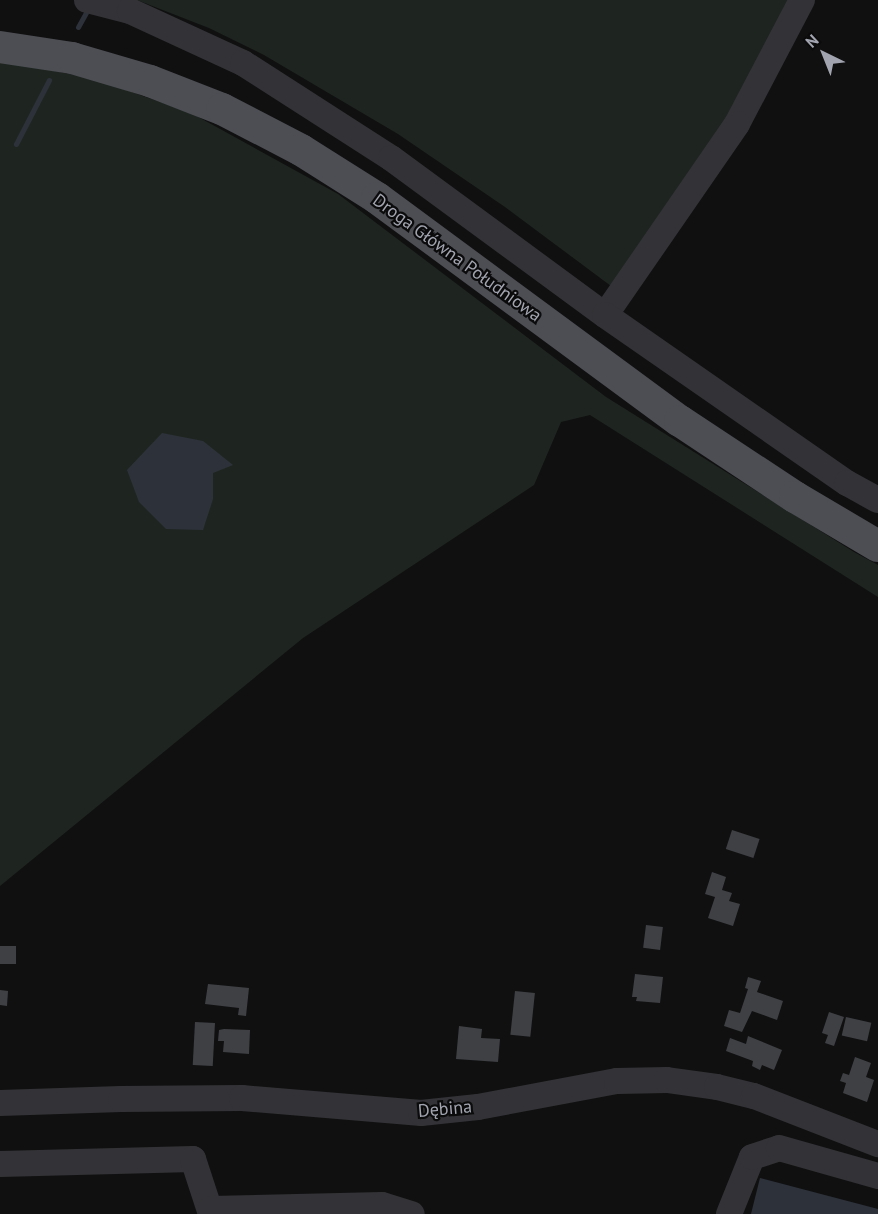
<!DOCTYPE html>
<html>
<head>
<meta charset="utf-8">
<style>
	body { margin:0 }
	#map { position:relative; width:878px; height:1214px; overflow:hidden; background:#101011; font-family:"PT Sans",sans-serif }
	div>[style] { position:absolute }
	.green>* { inset:0; background:#1e2520 }
	.water>* { inset:0; background:#2d323a }
	.stream>* { height:5px; margin:-2.5px; padding:0 2.5px; transform-origin:2.5px; border-radius:2.5px; background:#2d323a }
	.building>* { inset:0; background:#3f4044; transform-origin:0 0 }
	.minor>* { height:26px; margin:-13px; padding:0 13px; transform-origin:13px; border-radius:13px; background:#333337 }
	.major>* { height:32px; margin:-16px; padding:0 16px; transform-origin:16px; border-radius:16px; background:#4d4e54 }
	span { translate:-50% -50%; white-space:nowrap; text-align:center; line-height:1.15; -webkit-text-stroke:4.5px #0b0b0c; paint-order:stroke }
	.street-label { font-size:18px; color:#a2a5b0 }
	.north { position:absolute; left:794px; top:24px; width:60px; height:60px; -webkit-text-stroke:4px #0b0b0c; paint-order:stroke; rotate:317deg; font-size:16px; font-weight:700; line-height:24px; text-align:center; color:#a2a5b0 }
	.north::after { content:''; display:block; margin:auto; width:21px; height:27px; background:#a2a5b0; clip-path:polygon(50% 0,100% 100%,50% 72%,0 100%) }
</style>
</head>
<body>
<div id="map">
	<div class="green">
		<div style="clip-path:polygon(137px 0,799px 0,757px 87px,611px 286px,505px 207px,398px 134px,264px 55px,209px 28px)"></div>
		<div style="clip-path:polygon(0 61px,92px 78px,191px 113px,338px 194px,606px 397px,854px 552px,878px 565px,878px 597px,590px 415px,561px 422px,534px 485px,303px 638px,0 886px)"></div>
	</div>
	<div class="water">
		<div style="clip-path:polygon(162px 433px,203px 441px,233px 465px,213px 473px,213px 499px,203px 530px,166px 529px,139px 502px,127px 470px)"></div>
		<div style="clip-path:polygon(760px 1178px,878px 1209px,878px 1214px,751px 1214px)"></div>
	</div>
	<div class="stream">
		<div style="left:78px;top:27px;width:18px;rotate:-61deg"></div>
		<div style="left:16px;top:144px;width:72px;rotate:-62.7deg"></div>
	</div>
	<div class="building">
		<div style="left:732px;top:830px;width:29px;height:20px;rotate:18deg"></div>
		<div style="clip-path:polygon(712px 872px,726px 877px,722px 890px,732px 893px,729px 901px,740px 904px,733px 926px,708px 918px,715px 897px,705px 894px)"></div>
		<div style="left:646px;top:925px;width:17px;height:23px;rotate:7deg"></div>
		<div style="left:0;top:946px;width:16px;height:18px"></div>
		<div style="clip-path:polygon(635px 974px,663px 977px,660px 1003px,636px 1001px,637px 997px,632px 997px)"></div>
		<div style="clip-path:polygon(748px 977px,761px 981px,757px 992px,783px 1001px,777px 1020px,752px 1011px,742px 1032px,724px 1026px,729px 1010px,740px 1013px,748px 989px,745px 988px)"></div>
		<div style="clip-path:polygon(208px 984px,249px 988px,246px 1016px,238px 1015px,239px 1008px,205px 1004px)"></div>
		<div style="clip-path:polygon(0 990px,8px 991px,7px 1006px,0 1005px)"></div>
		<div style="left:515px;top:991px;width:20px;height:44px;rotate:6deg"></div>
		<div style="clip-path:polygon(829px 1012px,844px 1017px,834px 1046px,825px 1043px,828px 1035px,822px 1033px)"></div>
		<div style="left:846px;top:1017px;width:26px;height:19px;rotate:13deg"></div>
		<div style="left:195px;top:1022px;width:20px;height:43px;rotate:3deg"></div>
		<div style="clip-path:polygon(459px 1026px,482px 1029px,481px 1038px,500px 1039px,498px 1062px,456px 1059px)"></div>
		<div style="clip-path:polygon(224px 1029px,250px 1030px,249px 1054px,223px 1052px,224px 1041px,218px 1041px,219px 1030px)"></div>
		<div style="clip-path:polygon(748px 1036px,782px 1050px,774px 1070px,762px 1065px,760px 1070px,752px 1066px,753px 1061px,726px 1051px,730px 1038px,746px 1044px)"></div>
		<div style="clip-path:polygon(855px 1057px,871px 1063px,866px 1077px,874px 1080px,867px 1102px,843px 1093px,846px 1083px,840px 1081px,843px 1073px,849px 1075px)"></div>
	</div>
	<div class="minor">
		<div style="left:87px;top:0;width:44px;rotate:14.3deg"></div>
		<div style="left:130px;top:11px;width:124px;rotate:24.7deg"></div>
		<div style="left:243px;top:63px;width:176px;rotate:32.7deg"></div>
		<div style="left:391px;top:158px;width:265px;rotate:36.3deg"></div>
		<div style="left:802px;top:0;width:140px;rotate:117.7deg"></div>
		<div style="left:737px;top:124px;width:232px;rotate:124.6deg"></div>
		<div style="left:605px;top:315px;width:295px;rotate:34.8deg"></div>
		<div style="left:847px;top:483px;width:35px;rotate:29deg"></div>
		<div style="left:0;top:1103px;width:121px;rotate:-1.9deg"></div>
		<div style="left:121px;top:1099px;width:121px;rotate:-0.5deg"></div>
		<div style="left:242px;top:1098px;width:180px;rotate:4.8deg"></div>
		<div style="left:421px;top:1113px;width:57px;rotate:-6deg"></div>
		<div style="left:478px;top:1107px;width:141px;rotate:-10.6deg"></div>
		<div style="left:617px;top:1081px;width:50px;rotate:-1.1deg"></div>
		<div style="left:667px;top:1080px;width:50px;rotate:8deg"></div>
		<div style="left:717px;top:1087px;width:38px;rotate:14deg"></div>
		<div style="left:754px;top:1096px;width:133px;rotate:21.2deg"></div>
		<div style="left:0;top:1164px;width:193px;rotate:-1.5deg"></div>
		<div style="left:193px;top:1159px;width:58px;rotate:71.9deg"></div>
		<div style="left:211px;top:1209px;width:171px;rotate:-1.3deg"></div>
		<div style="left:382px;top:1205px;width:31px;rotate:17deg"></div>
		<div style="left:729px;top:1214px;width:61px;rotate:-68deg"></div>
		<div style="left:752px;top:1157px;width:28px;rotate:-18deg"></div>
		<div style="left:779px;top:1148px;width:103px;rotate:15.8deg"></div>
	</div>
	<div class="major">
		<div style="left:0;top:47px;width:73px;rotate:8.7deg"></div>
		<div style="left:72px;top:58px;width:81px;rotate:16.4deg"></div>
		<div style="left:150px;top:81px;width:77px;rotate:21.3deg"></div>
		<div style="left:222px;top:109px;width:89px;rotate:27.4deg"></div>
		<div style="left:301px;top:150px;width:90px;rotate:32.3deg"></div>
		<div style="left:377px;top:198px;width:376px;rotate:36.4deg"></div>
		<div style="left:680px;top:421px;width:138px;rotate:33.5deg"></div>
		<div style="left:795px;top:497px;width:96px;rotate:30.6deg"></div>
	</div>
	<div class="street-label">
		<span style="left:457px;top:258px;rotate:36deg">Droga Główna Południowa</span>
		<span style="left:445px;top:1109px;rotate:-5deg">Dębina</span>
	</div>
	<div class="north">N</div>
</div>
</body>
</html>
